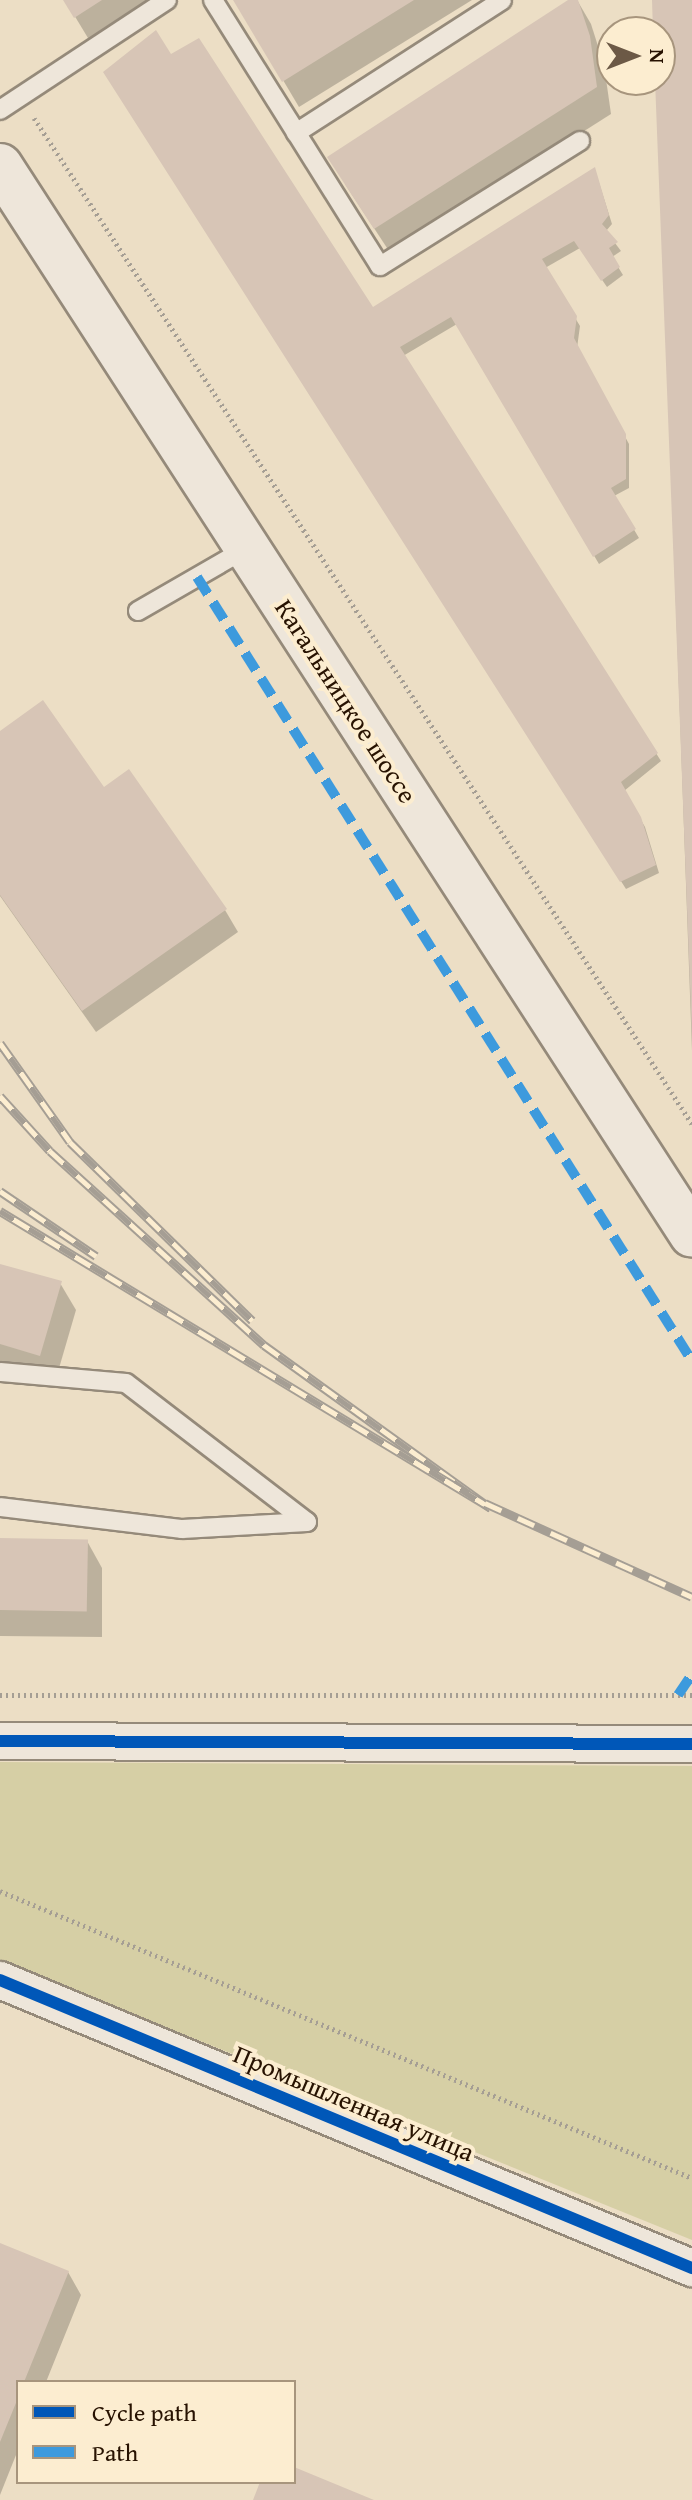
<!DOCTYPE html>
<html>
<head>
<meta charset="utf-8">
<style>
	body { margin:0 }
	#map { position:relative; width:692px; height:2500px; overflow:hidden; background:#ecdec5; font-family:"Gentium Book Plus",serif }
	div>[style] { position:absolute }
	.green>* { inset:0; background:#d6cfa5 }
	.shadow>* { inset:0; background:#0003 }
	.building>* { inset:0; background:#d7c5b6; transform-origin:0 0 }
	.path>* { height:5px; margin-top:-2.5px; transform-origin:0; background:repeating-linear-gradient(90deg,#a59e94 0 2px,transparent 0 6px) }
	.roads { filter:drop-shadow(2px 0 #958a7a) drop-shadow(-2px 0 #958a7a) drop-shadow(0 2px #958a7a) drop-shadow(0 -2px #958a7a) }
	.service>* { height:18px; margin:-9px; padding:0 9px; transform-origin:9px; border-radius:9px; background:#eee6da }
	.minor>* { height:36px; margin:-18px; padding:0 18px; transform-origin:18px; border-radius:18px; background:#eee6da }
	.secondary>* { height:44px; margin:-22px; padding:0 22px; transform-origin:22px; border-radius:22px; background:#eee6da }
	.rail>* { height:9px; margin-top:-4.5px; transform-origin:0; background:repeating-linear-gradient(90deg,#fcedd0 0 18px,#a59e94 0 36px); box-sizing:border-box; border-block:2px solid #a59e94 }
	.quiet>* { height:10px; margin-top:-5px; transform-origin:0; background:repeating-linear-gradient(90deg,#3d9add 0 20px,transparent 0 30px) }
	.cycleway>* { height:12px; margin:-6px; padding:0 6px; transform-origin:6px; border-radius:6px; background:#0057b8 }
	span { translate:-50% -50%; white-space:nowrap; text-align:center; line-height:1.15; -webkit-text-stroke:8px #fcedd0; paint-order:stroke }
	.street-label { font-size:26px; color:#271201 }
	.legend { position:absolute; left:16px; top:2380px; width:280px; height:104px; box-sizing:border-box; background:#fcedd0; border:2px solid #a7957d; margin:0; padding:10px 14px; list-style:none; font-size:24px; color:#271201 }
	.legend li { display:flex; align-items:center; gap:16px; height:40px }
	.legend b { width:40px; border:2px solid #a7957d }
	.north { position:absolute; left:596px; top:16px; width:80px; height:80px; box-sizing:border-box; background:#fcedd0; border:2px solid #a7957d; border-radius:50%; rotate:90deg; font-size:22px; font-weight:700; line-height:32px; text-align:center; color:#271201 }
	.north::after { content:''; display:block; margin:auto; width:28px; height:36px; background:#6c5946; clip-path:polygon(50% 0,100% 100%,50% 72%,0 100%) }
</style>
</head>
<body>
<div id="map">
	<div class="green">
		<div style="clip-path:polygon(0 1762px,692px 1766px,692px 2240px,0 1960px)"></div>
	</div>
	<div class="shadow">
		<div style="clip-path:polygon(65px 0,159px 0,91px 43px)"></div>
		<div style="clip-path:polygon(472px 0,299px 107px,236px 1px,238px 0)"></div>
		<div style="clip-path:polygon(572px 0,577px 0,591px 24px,604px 65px,611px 114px,391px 254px,345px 184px)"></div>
		<div style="clip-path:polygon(654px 0,692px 0,692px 1051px,657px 80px,660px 32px,655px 32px)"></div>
		<div style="clip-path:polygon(171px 56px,372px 310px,595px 170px,612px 224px,606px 231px,621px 251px,612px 257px,623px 275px,607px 287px,580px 248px,545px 268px,580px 326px,577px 348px,629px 444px,629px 488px,614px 496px,639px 538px,599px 564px,457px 324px,403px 356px,661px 761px,624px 791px,645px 827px,659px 873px,626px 889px,106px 72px)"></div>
		<div style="clip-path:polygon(0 733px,104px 789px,225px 910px,238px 932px,96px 1032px,0 896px)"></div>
		<div style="clip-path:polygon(0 1266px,60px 1283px,76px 1310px,55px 1382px,0 1366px)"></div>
		<div style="clip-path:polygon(0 1540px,87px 1541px,102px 1568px,102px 1637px,0 1636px)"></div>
		<div style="clip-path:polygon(0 2245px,68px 2272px,81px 2295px,46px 2382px,18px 2382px,18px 2450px,0 2495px)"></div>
	</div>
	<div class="building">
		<div style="clip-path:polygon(63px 0,102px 0,74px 18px)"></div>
		<div style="clip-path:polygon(233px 0,414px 0,282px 82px)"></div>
		<div style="clip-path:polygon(568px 0,578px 0,590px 36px,597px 87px,374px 229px,327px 157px)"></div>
		<div style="clip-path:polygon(652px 0,692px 0,692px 1036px,655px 80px,660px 80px,660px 32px,653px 32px)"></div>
		<div style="clip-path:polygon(156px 30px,171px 54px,199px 38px,373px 307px,595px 167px,609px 215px,602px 224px,618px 242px,609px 248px,620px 267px,601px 281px,574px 241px,542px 259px,577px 316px,574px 338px,626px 434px,626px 479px,611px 488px,636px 529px,593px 557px,451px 317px,400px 347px,658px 753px,621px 782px,641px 817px,656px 865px,620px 882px,103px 72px)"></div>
		<div style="clip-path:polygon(43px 700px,104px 787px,129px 769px,227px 909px,82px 1011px,0 895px,0 731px)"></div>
		<div style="clip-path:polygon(0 1264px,62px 1281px,40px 1356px,0 1344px)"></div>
		<div style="left:0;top:1538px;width:88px;height:72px;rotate:1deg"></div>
		<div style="clip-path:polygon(0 2243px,69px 2271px,24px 2382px,18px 2382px,18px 2398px,0 2442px)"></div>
		<div style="clip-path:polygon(294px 2467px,374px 2500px,253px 2500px,260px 2482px,294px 2482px)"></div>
	</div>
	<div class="path">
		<div style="left:34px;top:118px;width:1202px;rotate:56.81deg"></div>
		<div style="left:0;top:1695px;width:692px"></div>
		<div style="left:0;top:1891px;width:749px;rotate:22.53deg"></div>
	</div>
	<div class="roads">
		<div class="service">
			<div style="left:213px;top:0;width:314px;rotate:57.9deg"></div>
			<div style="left:380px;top:266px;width:236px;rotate:-32deg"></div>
			<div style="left:0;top:110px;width:200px;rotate:-33.4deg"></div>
			<div style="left:296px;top:133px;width:245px;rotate:-32.8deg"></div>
			<div style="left:138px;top:611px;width:126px;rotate:-30deg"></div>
			<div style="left:0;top:1372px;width:126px;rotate:5deg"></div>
			<div style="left:126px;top:1383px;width:228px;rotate:37.5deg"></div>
			<div style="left:307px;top:1522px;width:125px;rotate:176.8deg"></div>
			<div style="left:182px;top:1529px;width:183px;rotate:-173.1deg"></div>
		</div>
		<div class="minor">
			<div style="left:0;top:1741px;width:692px;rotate:0.25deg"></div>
			<div style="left:0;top:1980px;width:750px;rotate:22.6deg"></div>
		</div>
		<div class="secondary">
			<div style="left:0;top:166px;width:1273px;rotate:57.08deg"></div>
		</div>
	</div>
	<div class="rail">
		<div style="left:0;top:1043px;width:121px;rotate:54.7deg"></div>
		<div style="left:70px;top:1142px;width:255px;rotate:44.4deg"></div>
		<div style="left:0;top:1096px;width:74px;rotate:47.7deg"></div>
		<div style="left:50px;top:1151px;width:289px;rotate:42.2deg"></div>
		<div style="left:264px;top:1345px;width:279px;rotate:35.7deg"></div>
		<div style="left:491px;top:1508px;width:574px;rotate:-148.83deg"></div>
		<div style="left:0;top:1191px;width:116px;rotate:34.1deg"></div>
		<div style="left:485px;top:1503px;width:227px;rotate:24.4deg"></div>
	</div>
	<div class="quiet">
		<div style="left:197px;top:577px;width:927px;rotate:57.73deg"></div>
		<div style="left:678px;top:1695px;width:25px;rotate:-56deg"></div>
	</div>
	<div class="cycleway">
		<div style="left:0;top:1741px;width:692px;rotate:0.25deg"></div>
		<div style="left:0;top:1980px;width:750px;rotate:22.6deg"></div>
	</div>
	<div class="street-label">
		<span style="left:346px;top:701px;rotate:57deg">Кагальницкое шоссе</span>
		<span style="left:354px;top:2103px;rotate:23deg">Промышленная улица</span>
	</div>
	<ul class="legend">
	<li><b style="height:10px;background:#0057b8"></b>Cycle path</li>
	<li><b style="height:10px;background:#3d9add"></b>Path</li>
	</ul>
	<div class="north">N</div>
</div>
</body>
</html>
